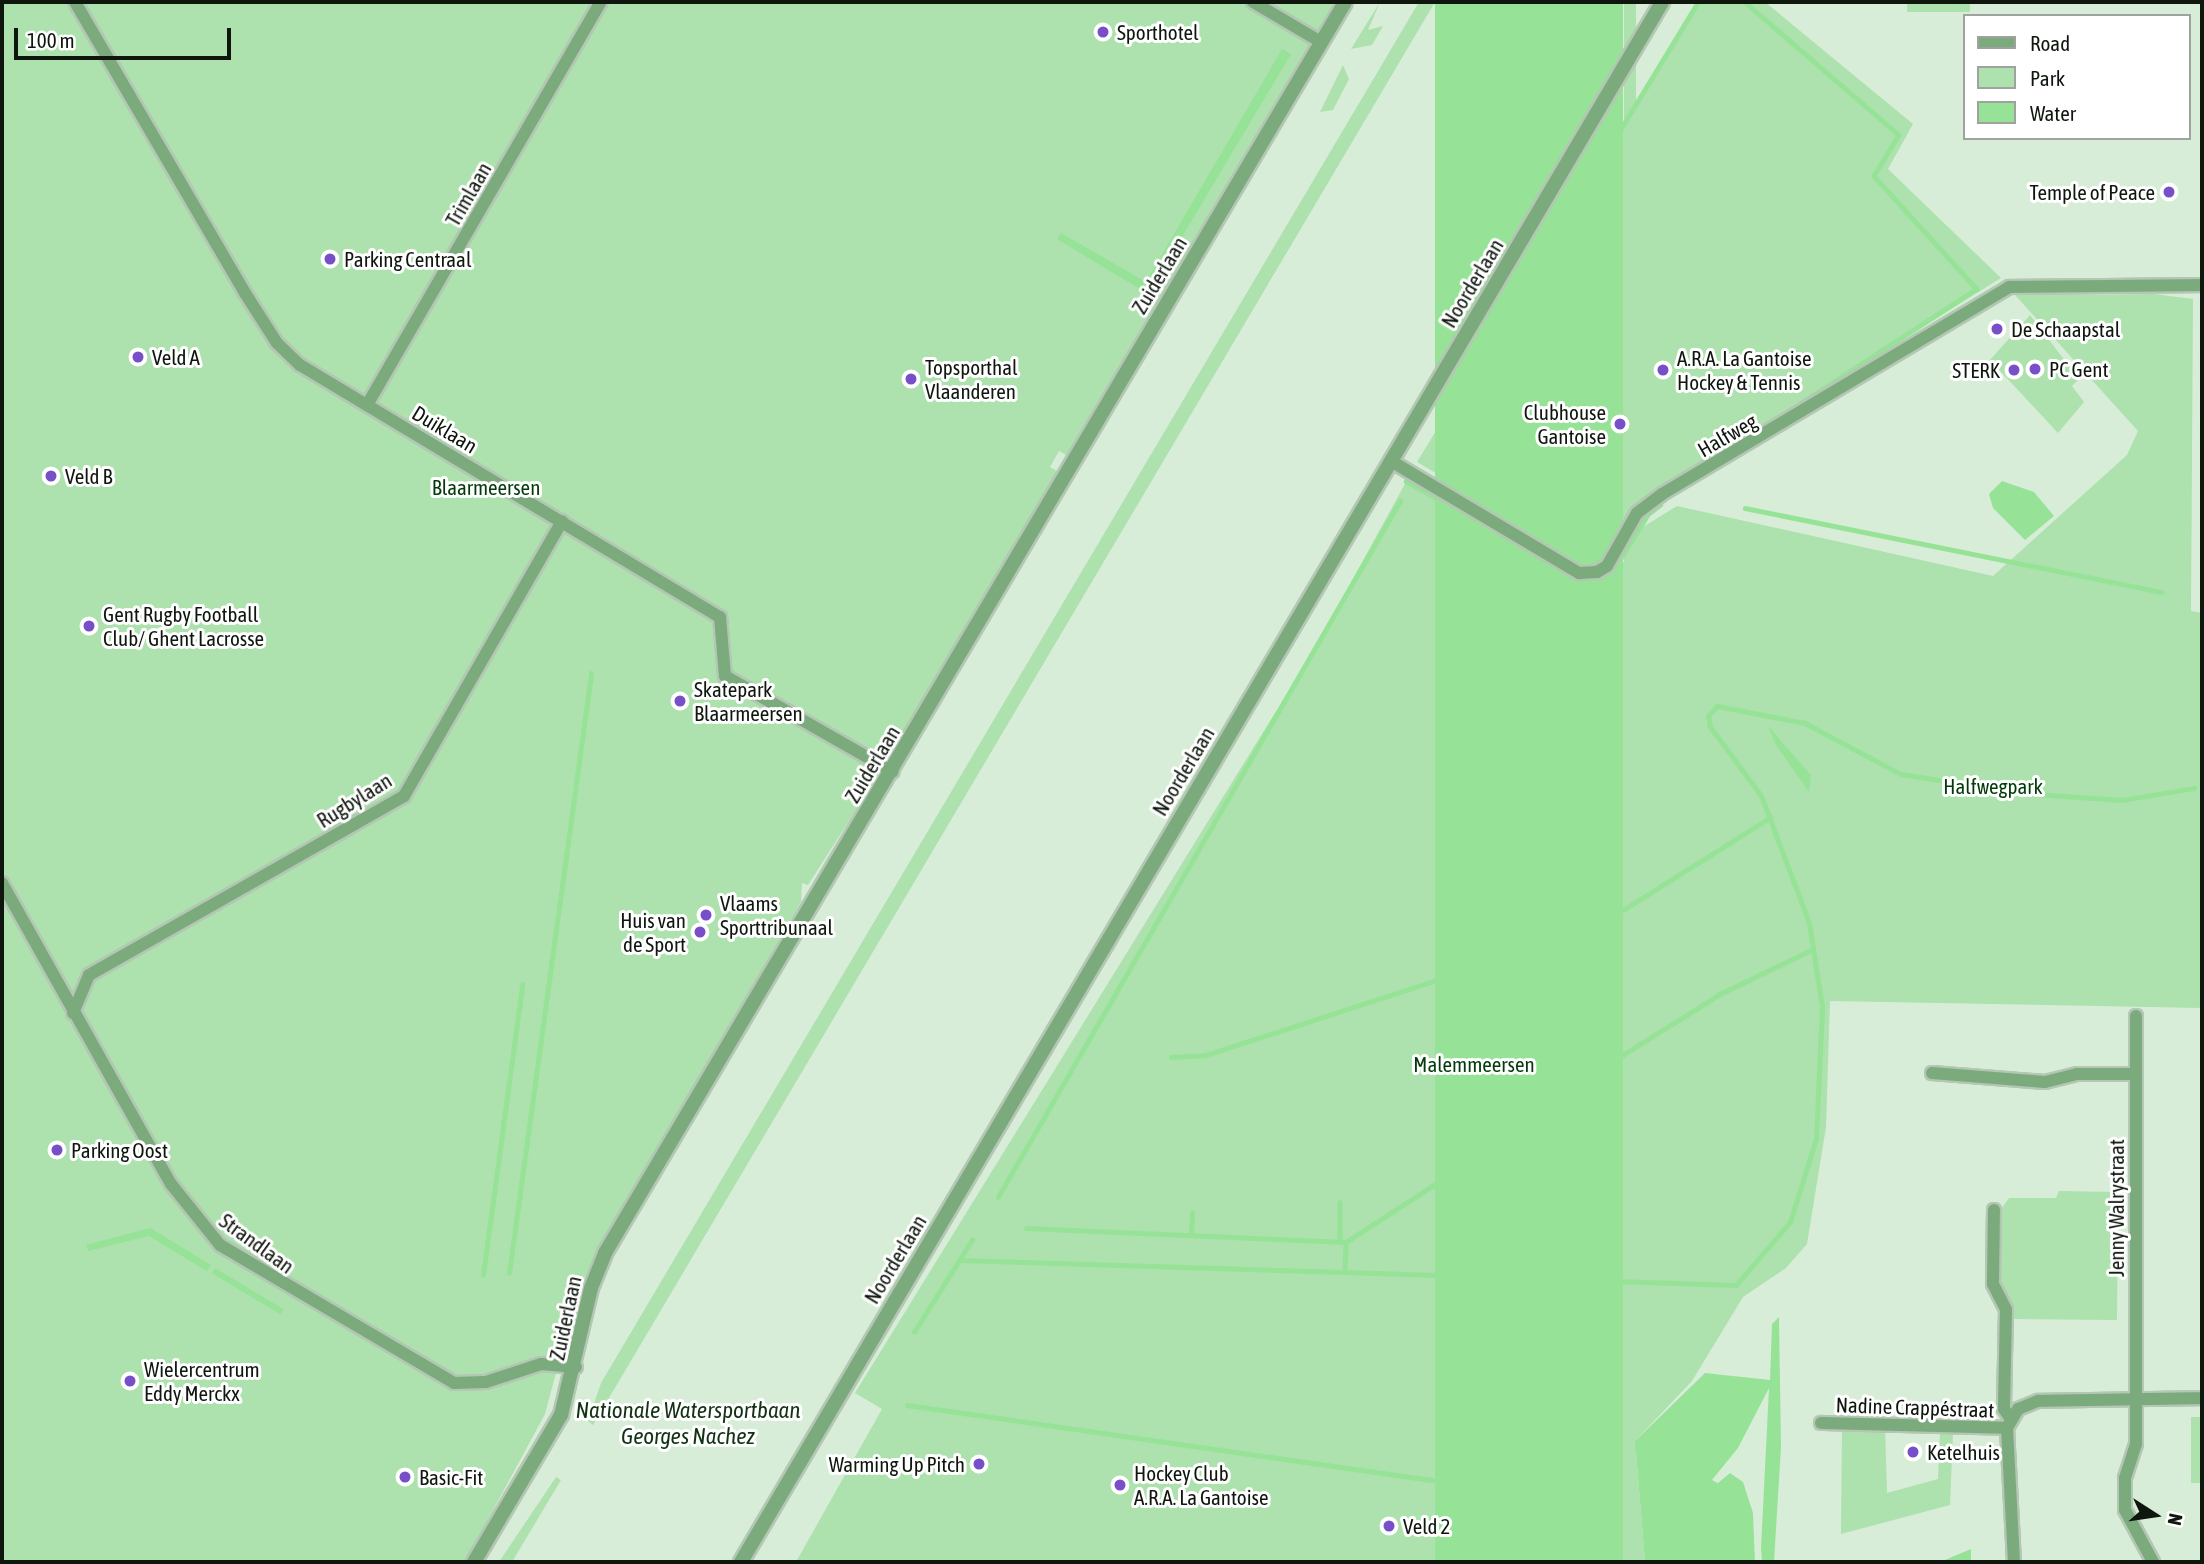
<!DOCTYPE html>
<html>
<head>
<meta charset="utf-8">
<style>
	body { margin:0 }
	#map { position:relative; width:2204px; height:1564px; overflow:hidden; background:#d8edd8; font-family:"Asap Condensed",sans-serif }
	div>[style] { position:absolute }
	.green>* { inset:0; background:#ade1ad; transform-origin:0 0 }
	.water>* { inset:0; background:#96e398; transform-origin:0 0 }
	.stream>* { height:4.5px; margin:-2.25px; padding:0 2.25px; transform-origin:2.25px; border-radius:2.25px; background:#96e398 }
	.roads { filter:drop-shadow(2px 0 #b4c6b4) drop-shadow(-2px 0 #b4c6b4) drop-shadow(0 2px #b4c6b4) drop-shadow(0 -2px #b4c6b4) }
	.minor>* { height:12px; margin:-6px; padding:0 6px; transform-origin:6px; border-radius:6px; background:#7bab7c }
	.tertiary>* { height:14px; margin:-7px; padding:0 7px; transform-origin:7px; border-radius:7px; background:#7bab7c }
	.dots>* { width:19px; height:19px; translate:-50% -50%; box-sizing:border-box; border:4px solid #fff; border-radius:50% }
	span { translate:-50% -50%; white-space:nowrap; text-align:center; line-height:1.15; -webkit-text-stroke:6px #fff; paint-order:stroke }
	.poi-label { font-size:21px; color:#0e160e }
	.left { translate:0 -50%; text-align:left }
	.right { translate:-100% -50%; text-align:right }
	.street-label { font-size:21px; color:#0e160e }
	.park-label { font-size:21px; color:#023b0b }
	.water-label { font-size:23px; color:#123214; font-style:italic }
	.frame { position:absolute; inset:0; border:4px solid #0e160e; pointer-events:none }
	.legend { position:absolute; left:1963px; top:14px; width:228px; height:126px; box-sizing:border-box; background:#fff; border:2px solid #9fa29f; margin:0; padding:9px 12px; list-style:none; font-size:21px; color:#0e160e }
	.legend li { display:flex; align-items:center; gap:14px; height:35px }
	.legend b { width:35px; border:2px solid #9fa29f }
	.north { position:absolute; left:2120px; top:1480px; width:70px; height:70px; -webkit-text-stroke:5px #fff; paint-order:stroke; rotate:102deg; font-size:19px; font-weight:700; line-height:28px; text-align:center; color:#0e160e }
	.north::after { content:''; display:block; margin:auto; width:24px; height:32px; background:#0e160e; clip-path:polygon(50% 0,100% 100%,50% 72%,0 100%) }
	.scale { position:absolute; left:14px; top:28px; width:217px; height:32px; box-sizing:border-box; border:4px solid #0e160e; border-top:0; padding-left:9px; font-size:21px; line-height:24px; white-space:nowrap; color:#0e160e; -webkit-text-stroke:5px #fff; paint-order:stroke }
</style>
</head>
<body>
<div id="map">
	<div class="green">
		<div style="clip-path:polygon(2px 2px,1334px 2px,1066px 455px,1059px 451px,1050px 467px,1057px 471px,874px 782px,808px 885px,802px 883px,801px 902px,594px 1257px,577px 1294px,545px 1414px,465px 1562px,2px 1562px)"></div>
		<div style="clip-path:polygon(1380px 2px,1368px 30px,1383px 26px,1372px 45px,1351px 49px)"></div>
		<div style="clip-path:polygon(1419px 2px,1435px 2px,593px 1425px,588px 1421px,601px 1383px)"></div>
		<div style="left:1624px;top:2px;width:12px;height:1812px"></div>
		<div style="clip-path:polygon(1698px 2px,1765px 2px,1913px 124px,1888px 169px,2001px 278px,1636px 504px,1605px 560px,1593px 566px,1417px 462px)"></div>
		<div style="left:1907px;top:2px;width:63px;height:10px"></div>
		<div style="clip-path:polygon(1343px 65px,1349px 79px,1333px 110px,1320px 112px)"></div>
		<div style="clip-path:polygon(2154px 294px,2193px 299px,2191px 611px,2202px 613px,2202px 1008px,1830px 1001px,1826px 1127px,1807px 1244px,1786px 1268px,1743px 1297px,1692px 1381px,1635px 1441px,1645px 1562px,796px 1562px,882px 1409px,855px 1393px,1315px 648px,1406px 482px,1607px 598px,1638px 530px,1677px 506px,1993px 576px,2127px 455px,2138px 431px,2015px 295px)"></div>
		<div style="clip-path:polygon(2030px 315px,2079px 379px,2072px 386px,2084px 402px,2058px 433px,1990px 360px)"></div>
		<div style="clip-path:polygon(2059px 1191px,2118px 1192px,2117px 1320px,2014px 1319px,1998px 1284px,2001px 1209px,2009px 1198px,2056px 1198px)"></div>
		<div style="left:2202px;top:1417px;width:66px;height:11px;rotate:90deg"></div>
		<div style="clip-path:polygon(1842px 1426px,1885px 1427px,1887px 1493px,1938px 1479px,1940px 1432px,1953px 1432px,1950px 1505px,1841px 1534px)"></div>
		<div style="clip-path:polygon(556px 1477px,561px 1480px,512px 1562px,499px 1562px)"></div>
	</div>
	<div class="water">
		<div style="left:1435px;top:2px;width:188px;height:1813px"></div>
		<div style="clip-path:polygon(1282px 49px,1291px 54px,1148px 294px,1057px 239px,1061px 233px,1146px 282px)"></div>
		<div style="clip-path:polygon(2002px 481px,2034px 492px,2054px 516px,2025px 540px,1993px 508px,1989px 494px)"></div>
		<div style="clip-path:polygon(1768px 726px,1811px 775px,1809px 792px,1776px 745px)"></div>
		<div style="clip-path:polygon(150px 1228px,211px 1265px,207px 1271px,149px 1236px,88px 1251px,86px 1245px)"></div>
		<div style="left:215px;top:1268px;width:80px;height:6px;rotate:31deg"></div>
		<div style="clip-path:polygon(1779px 1317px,1781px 1447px,1774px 1562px,1762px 1562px,1761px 1548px,1769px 1388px,1738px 1448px,1712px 1480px,1718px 1483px,1730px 1473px,1743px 1482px,1753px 1513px,1755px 1562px,1645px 1562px,1635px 1441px,1705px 1373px,1770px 1380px,1772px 1324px)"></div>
		<div style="clip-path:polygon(1971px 1549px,1971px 1562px,1940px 1562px,1959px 1554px)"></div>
	</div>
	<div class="stream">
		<div style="left:1745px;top:2px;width:203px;rotate:40.8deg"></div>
		<div style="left:1899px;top:135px;width:48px;rotate:121.4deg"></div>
		<div style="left:1874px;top:176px;width:153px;rotate:47.7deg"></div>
		<div style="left:1977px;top:289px;width:211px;rotate:147deg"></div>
		<div style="left:1532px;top:275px;width:320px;rotate:-58.7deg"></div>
		<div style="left:1406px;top:481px;width:207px;rotate:29.2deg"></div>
		<div style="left:1587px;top:582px;width:30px;rotate:-26deg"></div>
		<div style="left:1614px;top:569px;width:65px;rotate:-58.3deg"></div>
		<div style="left:1648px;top:514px;width:15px;rotate:-37deg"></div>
		<div style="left:1745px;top:508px;width:425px;rotate:11.4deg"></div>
		<div style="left:1171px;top:1057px;width:35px;rotate:-3deg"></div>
		<div style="left:1206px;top:1055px;width:407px;rotate:-18deg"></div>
		<div style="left:1593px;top:929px;width:210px;rotate:-32.2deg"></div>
		<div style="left:1557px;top:1096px;width:192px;rotate:-32deg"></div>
		<div style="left:1720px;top:994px;width:103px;rotate:-25.8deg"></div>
		<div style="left:998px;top:1197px;width:804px;rotate:-59.99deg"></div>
		<div style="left:1340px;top:1202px;width:40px;rotate:90deg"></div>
		<div style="left:1026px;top:1228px;width:320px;rotate:2.5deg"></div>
		<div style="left:1346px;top:1242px;width:140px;rotate:-33deg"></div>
		<div style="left:1191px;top:1235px;width:22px;rotate:-87deg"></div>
		<div style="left:1346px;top:1242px;width:30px;rotate:92deg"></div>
		<div style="left:1345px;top:1272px;width:391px;rotate:1.9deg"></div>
		<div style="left:1736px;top:1285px;width:83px;rotate:-49.4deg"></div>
		<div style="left:1790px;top:1222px;width:87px;rotate:-72.6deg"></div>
		<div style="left:1816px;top:1139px;width:132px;rotate:-87.4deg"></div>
		<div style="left:1822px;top:1007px;width:85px;rotate:-98.8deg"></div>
		<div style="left:1809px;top:923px;width:136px;rotate:-110.7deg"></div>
		<div style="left:1761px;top:796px;width:86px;rotate:-126.5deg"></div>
		<div style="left:1710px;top:727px;width:11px;rotate:-100deg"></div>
		<div style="left:1708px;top:716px;width:13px;rotate:-48deg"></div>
		<div style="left:1717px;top:706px;width:90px;rotate:10.9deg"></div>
		<div style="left:1805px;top:723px;width:109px;rotate:28deg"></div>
		<div style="left:1901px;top:774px;width:122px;rotate:8.9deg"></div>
		<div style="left:2022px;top:793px;width:100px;rotate:4deg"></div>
		<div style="left:2122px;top:800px;width:73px;rotate:-9.5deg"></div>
		<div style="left:960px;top:1260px;width:385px;rotate:1.8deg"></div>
		<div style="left:509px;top:1273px;width:605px;rotate:-82.2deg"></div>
		<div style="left:483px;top:1275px;width:293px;rotate:-82.3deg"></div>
		<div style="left:914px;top:1332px;width:109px;rotate:-57.8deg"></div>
		<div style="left:907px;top:1405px;width:593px;rotate:8.14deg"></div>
	</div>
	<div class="roads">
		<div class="minor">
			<div style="left:75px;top:2px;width:337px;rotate:59.7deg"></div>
			<div style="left:245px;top:293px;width:59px;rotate:57.4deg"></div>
			<div style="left:277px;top:343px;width:32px;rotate:44deg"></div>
			<div style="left:300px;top:365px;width:490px;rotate:31deg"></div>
			<div style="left:720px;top:617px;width:59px;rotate:85.2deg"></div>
			<div style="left:725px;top:676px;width:193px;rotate:29.7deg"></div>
			<div style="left:1253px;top:2px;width:79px;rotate:30.5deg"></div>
			<div style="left:367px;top:405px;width:466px;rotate:-59.9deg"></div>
			<div style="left:1391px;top:461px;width:219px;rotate:30.8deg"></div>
			<div style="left:1579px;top:573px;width:18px;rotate:-3deg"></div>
			<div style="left:1597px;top:572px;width:12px;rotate:-31deg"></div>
			<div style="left:1607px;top:566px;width:61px;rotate:-60.5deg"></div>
			<div style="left:1637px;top:513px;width:31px;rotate:-37deg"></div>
			<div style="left:1662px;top:494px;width:404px;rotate:-30.8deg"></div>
			<div style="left:2009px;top:287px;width:193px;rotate:-0.6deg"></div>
			<div style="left:2px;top:883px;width:345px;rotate:60.7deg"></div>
			<div style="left:171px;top:1184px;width:78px;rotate:51.2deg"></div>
			<div style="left:220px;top:1245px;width:272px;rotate:30.5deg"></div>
			<div style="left:454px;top:1383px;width:32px;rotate:-2deg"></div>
			<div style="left:486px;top:1382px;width:58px;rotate:-18.1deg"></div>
			<div style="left:541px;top:1364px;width:35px;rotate:5deg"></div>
			<div style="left:73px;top:1013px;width:41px;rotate:-67.2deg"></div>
			<div style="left:89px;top:975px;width:362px;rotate:-29.6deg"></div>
			<div style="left:404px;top:796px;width:317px;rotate:-60.1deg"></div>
			<div style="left:2136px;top:1016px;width:428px;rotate:90deg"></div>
			<div style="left:2136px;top:1444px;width:36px;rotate:108deg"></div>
			<div style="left:2125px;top:1478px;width:32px;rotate:90deg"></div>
			<div style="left:2125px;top:1510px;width:59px;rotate:61.7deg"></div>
			<div style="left:1932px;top:1073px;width:113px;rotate:4.6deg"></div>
			<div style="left:2045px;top:1082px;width:33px;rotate:-14deg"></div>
			<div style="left:2077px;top:1074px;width:57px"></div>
			<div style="left:1994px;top:1210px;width:74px;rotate:90.8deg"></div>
			<div style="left:1993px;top:1284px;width:29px;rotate:63deg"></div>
			<div style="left:2006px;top:1310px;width:99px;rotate:91.2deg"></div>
			<div style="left:2004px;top:1409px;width:11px;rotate:56deg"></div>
			<div style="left:1821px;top:1423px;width:186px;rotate:1.5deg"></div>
			<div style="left:2014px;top:1562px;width:134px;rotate:-93deg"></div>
			<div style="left:2007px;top:1428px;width:22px;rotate:-60deg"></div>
			<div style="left:2018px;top:1409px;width:22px;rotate:-22deg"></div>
			<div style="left:2038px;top:1401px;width:164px;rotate:-1deg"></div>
		</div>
		<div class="tertiary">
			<div style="left:474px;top:1562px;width:171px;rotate:-59.4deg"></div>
			<div style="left:561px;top:1415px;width:130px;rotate:-76.7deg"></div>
			<div style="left:591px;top:1288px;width:38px;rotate:-68deg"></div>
			<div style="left:605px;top:1253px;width:1453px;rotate:-59.39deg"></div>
			<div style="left:741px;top:1562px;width:1812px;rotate:-59.44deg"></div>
		</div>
	</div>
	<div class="dots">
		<div style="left:1103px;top:32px;background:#774fc8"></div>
		<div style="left:2169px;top:192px;background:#774fc8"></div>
		<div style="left:330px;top:259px;background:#774fc8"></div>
		<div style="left:1997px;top:329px;background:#774fc8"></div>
		<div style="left:138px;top:357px;background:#774fc8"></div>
		<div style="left:2035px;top:369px;background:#774fc8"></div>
		<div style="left:1663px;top:370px;background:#774fc8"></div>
		<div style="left:2014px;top:370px;background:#774fc8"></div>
		<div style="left:911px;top:379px;background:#774fc8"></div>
		<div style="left:1620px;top:424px;background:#774fc8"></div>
		<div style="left:51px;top:476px;background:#774fc8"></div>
		<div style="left:89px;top:626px;background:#774fc8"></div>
		<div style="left:680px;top:701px;background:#774fc8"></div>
		<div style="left:706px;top:915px;background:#774fc8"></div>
		<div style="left:700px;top:932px;background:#774fc8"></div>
		<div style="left:57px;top:1150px;background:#774fc8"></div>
		<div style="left:130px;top:1381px;background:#774fc8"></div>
		<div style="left:1913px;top:1452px;background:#774fc8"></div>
		<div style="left:979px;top:1464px;background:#774fc8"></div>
		<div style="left:405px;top:1477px;background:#774fc8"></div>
		<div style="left:1120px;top:1485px;background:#774fc8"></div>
		<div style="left:1389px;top:1526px;background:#774fc8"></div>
	</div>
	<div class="poi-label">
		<span class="left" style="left:1117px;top:32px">Sporthotel</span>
		<span class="right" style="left:2155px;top:192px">Temple of Peace</span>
		<span class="left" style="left:344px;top:259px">Parking Centraal</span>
		<span class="left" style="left:2011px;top:329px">De Schaapstal</span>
		<span class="left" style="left:152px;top:357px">Veld A</span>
		<span class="left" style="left:1677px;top:370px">A.R.A. La Gantoise<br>Hockey &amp; Tennis</span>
		<span class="left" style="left:925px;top:379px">Topsporthal<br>Vlaanderen</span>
		<span class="left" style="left:2049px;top:369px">PC Gent</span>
		<span class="right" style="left:2000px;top:370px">STERK</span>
		<span class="right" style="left:1606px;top:424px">Clubhouse<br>Gantoise</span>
		<span class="left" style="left:65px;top:476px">Veld B</span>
		<span class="left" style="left:103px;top:626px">Gent Rugby Football<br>Club/ Ghent Lacrosse</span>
		<span class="left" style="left:694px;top:701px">Skatepark<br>Blaarmeersen</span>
		<span class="left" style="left:720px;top:915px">Vlaams<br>Sporttribunaal</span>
		<span class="right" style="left:686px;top:932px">Huis van<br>de Sport</span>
		<span class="left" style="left:71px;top:1150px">Parking Oost</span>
		<span class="left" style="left:144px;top:1381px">Wielercentrum<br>Eddy Merckx</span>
		<span class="left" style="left:1927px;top:1452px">Ketelhuis</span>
		<span class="right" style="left:965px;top:1464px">Warming Up Pitch</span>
		<span class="left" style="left:1134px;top:1485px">Hockey Club<br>A.R.A. La Gantoise</span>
		<span class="left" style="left:419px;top:1477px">Basic-Fit</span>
		<span class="left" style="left:1403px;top:1526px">Veld 2</span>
	</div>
	<div class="street-label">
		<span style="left:468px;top:194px;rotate:-60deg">Trimlaan</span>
		<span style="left:1159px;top:275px;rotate:-59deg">Zuiderlaan</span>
		<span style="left:1472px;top:283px;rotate:-59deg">Noorderlaan</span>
		<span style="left:445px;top:429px;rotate:31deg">Duiklaan</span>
		<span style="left:1727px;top:435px;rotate:-30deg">Halfweg</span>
		<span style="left:872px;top:764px;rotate:-59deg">Zuiderlaan</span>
		<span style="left:1183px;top:771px;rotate:-59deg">Noorderlaan</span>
		<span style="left:354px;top:800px;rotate:-32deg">Rugbylaan</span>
		<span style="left:2116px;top:1208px;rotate:-90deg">Jenny Walrystraat</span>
		<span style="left:257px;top:1243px;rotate:36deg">Strandlaan</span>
		<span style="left:895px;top:1259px;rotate:-59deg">Noorderlaan</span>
		<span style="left:565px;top:1318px;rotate:-78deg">Zuiderlaan</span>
		<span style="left:1915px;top:1407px;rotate:2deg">Nadine Crappéstraat</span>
	</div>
	<div class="park-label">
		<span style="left:486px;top:487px">Blaarmeersen</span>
		<span style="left:1993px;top:786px">Halfwegpark</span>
		<span style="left:1474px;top:1064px">Malemmeersen</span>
	</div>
	<div class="water-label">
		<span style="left:688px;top:1423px">Nationale Watersportbaan<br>Georges Nachez</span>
	</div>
	<div class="frame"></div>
	<ul class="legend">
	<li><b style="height:9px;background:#7bab7c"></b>Road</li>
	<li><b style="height:19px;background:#ade1ad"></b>Park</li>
	<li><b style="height:19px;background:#96e398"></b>Water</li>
	</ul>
	<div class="north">N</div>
	<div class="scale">100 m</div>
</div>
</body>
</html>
